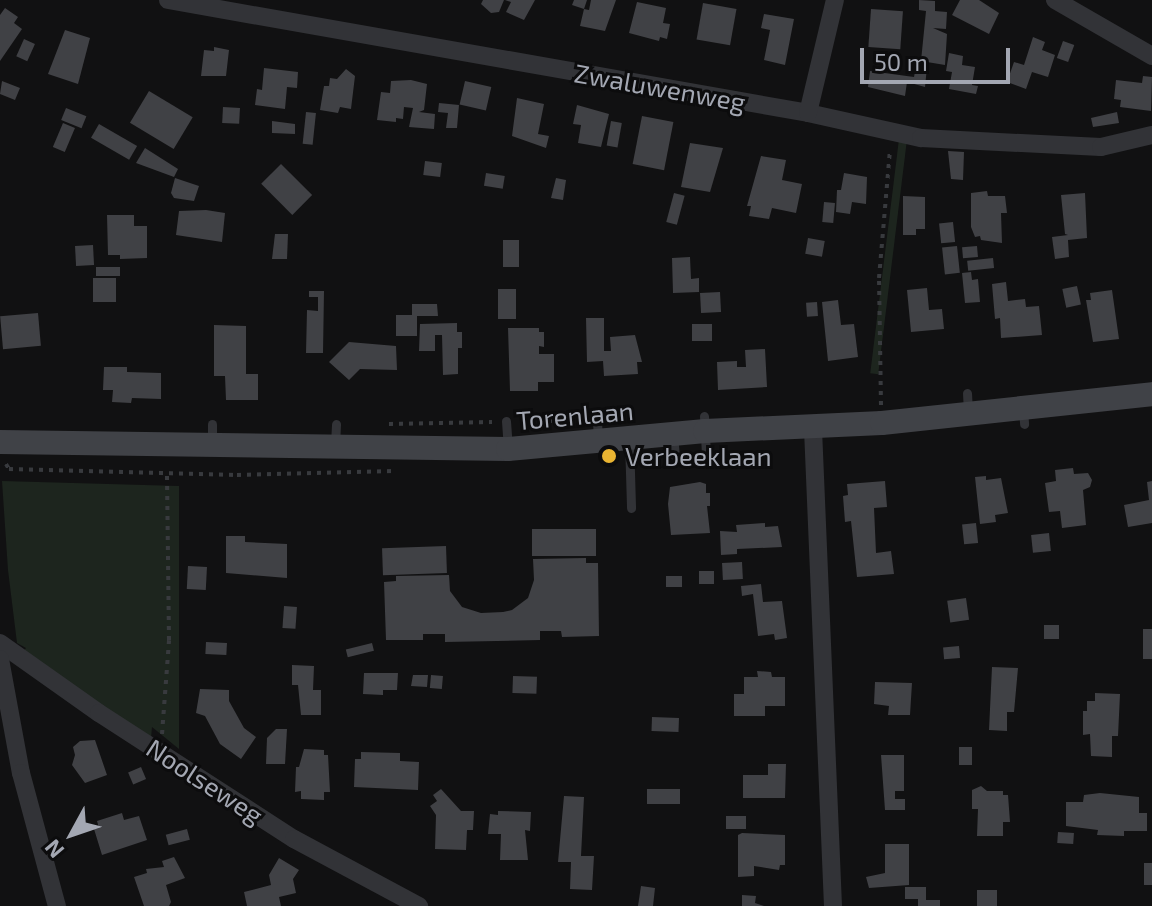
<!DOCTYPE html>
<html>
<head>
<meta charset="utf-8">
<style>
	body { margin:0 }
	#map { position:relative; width:1152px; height:906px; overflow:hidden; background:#111112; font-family:"Exo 2",sans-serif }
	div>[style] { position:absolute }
	.green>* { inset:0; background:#1d251e; transform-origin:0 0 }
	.building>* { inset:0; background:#404145; transform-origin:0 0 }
	.path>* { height:4px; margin-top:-2px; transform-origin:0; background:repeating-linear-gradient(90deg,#383a3e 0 4px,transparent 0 10px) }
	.service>* { height:9px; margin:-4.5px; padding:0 4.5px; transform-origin:4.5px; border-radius:4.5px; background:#323337 }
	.minor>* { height:18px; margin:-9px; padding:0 9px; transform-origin:9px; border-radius:9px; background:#323337 }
	.secondary>* { height:24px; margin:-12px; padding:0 12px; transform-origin:12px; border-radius:12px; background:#404247 }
	.dots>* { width:22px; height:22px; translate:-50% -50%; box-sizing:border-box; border:4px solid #0c0c0d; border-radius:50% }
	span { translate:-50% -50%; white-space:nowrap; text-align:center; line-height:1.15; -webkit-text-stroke:6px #0c0c0d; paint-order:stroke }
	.street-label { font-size:26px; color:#a3a7b2 }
	.poi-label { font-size:26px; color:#a3a7b2 }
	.left { translate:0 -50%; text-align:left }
	.north { position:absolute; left:32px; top:794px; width:80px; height:80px; -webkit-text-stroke:6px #0c0c0d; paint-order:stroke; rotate:230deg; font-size:22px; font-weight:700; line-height:32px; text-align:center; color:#a3a7b2 }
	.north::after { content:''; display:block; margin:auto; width:28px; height:36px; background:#a3a7b2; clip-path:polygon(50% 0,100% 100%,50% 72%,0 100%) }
	.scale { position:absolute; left:860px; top:48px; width:150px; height:36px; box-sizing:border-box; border:4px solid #a3a7b2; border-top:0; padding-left:10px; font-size:24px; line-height:28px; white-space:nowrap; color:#a3a7b2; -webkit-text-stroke:6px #0c0c0d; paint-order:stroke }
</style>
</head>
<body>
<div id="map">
	<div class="green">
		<div style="left:899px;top:139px;width:8px;height:236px;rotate:7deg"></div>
		<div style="clip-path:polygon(2px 481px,179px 486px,179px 749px,152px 727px,151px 738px,22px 653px,26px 648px,17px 643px,8px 570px)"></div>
	</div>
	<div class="building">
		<div style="clip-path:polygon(483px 0,504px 0,499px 12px,491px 13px,481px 4px)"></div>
		<div style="clip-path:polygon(505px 0,535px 0,524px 20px,506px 12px,511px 2px)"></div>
		<div style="clip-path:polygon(574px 0,587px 0,584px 9px,589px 10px,591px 0,616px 0,605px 31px,580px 26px,584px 9px,572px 5px)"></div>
		<div style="clip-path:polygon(919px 0,935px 1px,935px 11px,947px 12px,946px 29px,933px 28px,947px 34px,945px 65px,921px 61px,926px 11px,919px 10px)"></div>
		<div style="clip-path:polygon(960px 0,979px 0,999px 13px,989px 34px,952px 15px)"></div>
		<div style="clip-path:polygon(637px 2px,666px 8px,663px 23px,670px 24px,667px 39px,660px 37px,659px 41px,629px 33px)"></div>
		<div style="left:703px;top:3px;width:34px;height:37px;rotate:10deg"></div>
		<div style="clip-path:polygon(5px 8px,18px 17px,14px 23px,22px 29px,0 61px,0 15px)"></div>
		<div style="left:871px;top:9px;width:32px;height:38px;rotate:4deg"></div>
		<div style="clip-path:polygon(764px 14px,794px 19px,785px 65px,764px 60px,770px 30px,761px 28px)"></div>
		<div style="clip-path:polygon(65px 30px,90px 38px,78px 84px,48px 74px)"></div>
		<div style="clip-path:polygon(1033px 37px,1045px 42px,1042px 50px,1055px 55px,1048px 77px,1032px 72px,1026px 89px,1007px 82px,1014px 62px,1024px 65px)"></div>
		<div style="left:24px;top:39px;width:12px;height:19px;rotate:24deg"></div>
		<div style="left:1063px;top:41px;width:12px;height:18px;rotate:20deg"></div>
		<div style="clip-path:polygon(214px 47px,229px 50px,226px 76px,201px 76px,204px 50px,214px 51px)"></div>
		<div style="clip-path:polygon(949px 53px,963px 56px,962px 65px,975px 67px,972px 85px,978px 86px,976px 94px,949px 89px,952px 72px,946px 71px)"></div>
		<div style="clip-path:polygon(916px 66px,927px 67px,925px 87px,907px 82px,905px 96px,868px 87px,870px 71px,914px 77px)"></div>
		<div style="clip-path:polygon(264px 68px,298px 72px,297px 88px,287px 87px,285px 109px,255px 105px,257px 89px,262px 90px)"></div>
		<div style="clip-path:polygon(346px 69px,355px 76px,351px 109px,340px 107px,338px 113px,320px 110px,324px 86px,329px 86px,330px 78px,337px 79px)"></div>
		<div style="clip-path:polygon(1143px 76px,1152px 77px,1151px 111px,1120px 107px,1121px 100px,1114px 99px,1116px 80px,1142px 83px)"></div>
		<div style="clip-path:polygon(411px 80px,427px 84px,424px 110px,419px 112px,435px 114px,434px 129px,409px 127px,413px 108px,404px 107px,403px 119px,396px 118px,396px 122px,377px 120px,381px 92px,390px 93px,391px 81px)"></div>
		<div style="clip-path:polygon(2px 81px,20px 88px,15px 100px,0 94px)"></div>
		<div style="left:465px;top:81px;width:27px;height:24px;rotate:13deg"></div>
		<div style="left:149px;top:91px;width:51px;height:37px;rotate:31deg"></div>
		<div style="clip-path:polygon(517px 98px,544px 104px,538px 134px,549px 136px,546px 148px,512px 136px)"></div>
		<div style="clip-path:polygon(439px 103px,459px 105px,457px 128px,446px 128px,448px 113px,438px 112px)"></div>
		<div style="clip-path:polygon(577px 105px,609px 114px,601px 147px,578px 143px,581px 125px,573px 124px)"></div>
		<div style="left:223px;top:107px;width:17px;height:16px;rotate:3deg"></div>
		<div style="left:66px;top:108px;width:22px;height:13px;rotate:22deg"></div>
		<div style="left:306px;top:112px;width:10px;height:32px;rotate:6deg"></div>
		<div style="clip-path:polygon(1117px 112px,1119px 123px,1093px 127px,1091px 118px)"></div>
		<div style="left:642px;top:116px;width:32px;height:49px;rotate:11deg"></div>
		<div style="clip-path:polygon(272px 121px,295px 124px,295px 134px,272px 133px)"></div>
		<div style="left:611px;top:121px;width:11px;height:25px;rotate:10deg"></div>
		<div style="left:63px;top:123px;width:13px;height:26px;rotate:23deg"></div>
		<div style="left:99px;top:124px;width:44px;height:16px;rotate:30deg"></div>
		<div style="clip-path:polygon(690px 143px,723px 148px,710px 192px,681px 187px)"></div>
		<div style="clip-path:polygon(145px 148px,178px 169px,174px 177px,136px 163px)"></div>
		<div style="clip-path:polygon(948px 151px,964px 152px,963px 180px,951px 179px)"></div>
		<div style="clip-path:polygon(761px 156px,786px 160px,782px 180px,802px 184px,796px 213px,772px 208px,769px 219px,749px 216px,751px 206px,747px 206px)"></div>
		<div style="left:425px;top:161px;width:17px;height:14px;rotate:7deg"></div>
		<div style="left:281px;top:164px;width:44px;height:28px;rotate:45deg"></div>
		<div style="left:486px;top:173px;width:19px;height:13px;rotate:9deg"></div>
		<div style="clip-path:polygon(844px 173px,867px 177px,866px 204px,852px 202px,850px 214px,836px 212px,837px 190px,841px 190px)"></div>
		<div style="clip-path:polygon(175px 178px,199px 186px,194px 201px,174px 198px,171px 193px)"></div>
		<div style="clip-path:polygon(556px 178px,566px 180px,563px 200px,551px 198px)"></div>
		<div style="clip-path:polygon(987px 191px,988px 196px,1005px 196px,1007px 213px,1001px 213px,1002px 243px,981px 240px,980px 236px,975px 237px,971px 227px,971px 193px)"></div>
		<div style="left:674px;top:193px;width:11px;height:30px;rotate:15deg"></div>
		<div style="clip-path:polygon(1085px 193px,1087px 238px,1068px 240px,1069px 257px,1055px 259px,1052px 237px,1068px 235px,1065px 234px,1061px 195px)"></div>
		<div style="clip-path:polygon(903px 196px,925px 197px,925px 229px,916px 229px,916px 235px,903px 235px)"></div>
		<div style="left:824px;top:202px;width:11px;height:20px;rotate:5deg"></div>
		<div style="clip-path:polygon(206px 210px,225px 213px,222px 242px,176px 235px,179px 211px)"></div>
		<div style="clip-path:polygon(107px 215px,134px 215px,134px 226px,147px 226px,147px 258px,120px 259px,120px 255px,108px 255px)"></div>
		<div style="left:953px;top:222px;width:20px;height:14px;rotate:84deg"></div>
		<div style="clip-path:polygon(275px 234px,288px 234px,287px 259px,272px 259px)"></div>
		<div style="left:808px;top:238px;width:17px;height:16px;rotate:10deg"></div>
		<div style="left:519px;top:240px;width:27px;height:16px;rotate:90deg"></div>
		<div style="left:93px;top:245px;width:20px;height:18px;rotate:87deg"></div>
		<div style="left:957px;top:246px;width:27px;height:15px;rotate:84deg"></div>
		<div style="left:977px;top:246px;width:11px;height:15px;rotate:85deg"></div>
		<div style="clip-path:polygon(690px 257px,691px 279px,699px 278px,699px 292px,673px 293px,672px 258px)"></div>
		<div style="left:993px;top:258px;width:10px;height:26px;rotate:84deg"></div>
		<div style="left:96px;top:267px;width:24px;height:9px"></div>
		<div style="clip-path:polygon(971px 272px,972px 280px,978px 279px,980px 302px,965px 303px,962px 273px)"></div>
		<div style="left:93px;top:278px;width:23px;height:24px"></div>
		<div style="clip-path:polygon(1006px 282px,1008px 301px,1025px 299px,1026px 307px,1039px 306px,1042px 335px,1001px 338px,1000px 318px,995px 319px,992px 284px)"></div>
		<div style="left:1077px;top:286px;width:19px;height:15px;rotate:78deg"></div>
		<div style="clip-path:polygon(927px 288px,929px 310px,942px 309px,944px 329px,911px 332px,907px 290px)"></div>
		<div style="left:498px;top:289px;width:18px;height:30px"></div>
		<div style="clip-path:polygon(1112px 290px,1119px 339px,1093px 342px,1086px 300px,1091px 300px,1090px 293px)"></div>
		<div style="clip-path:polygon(309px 291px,324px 291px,323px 353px,306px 353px,307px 310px,318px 311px,318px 297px,309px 297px)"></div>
		<div style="left:720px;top:292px;width:20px;height:20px;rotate:87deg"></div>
		<div style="clip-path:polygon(838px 300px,841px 325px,854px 324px,858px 357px,828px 361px,822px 302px)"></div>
		<div style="left:817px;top:302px;width:14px;height:11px;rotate:86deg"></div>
		<div style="clip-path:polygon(412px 304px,437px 304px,438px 316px,417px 316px,417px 336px,396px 336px,396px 315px,412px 315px)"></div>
		<div style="left:38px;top:313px;width:33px;height:38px;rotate:85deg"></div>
		<div style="clip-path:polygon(586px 318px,604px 318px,604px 351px,611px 351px,610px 337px,635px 335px,642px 362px,637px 362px,638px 374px,604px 376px,603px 361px,587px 362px)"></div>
		<div style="clip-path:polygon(457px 323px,457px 332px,462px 332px,462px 348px,458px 348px,458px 374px,443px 375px,442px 335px,435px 335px,435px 351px,419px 351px,420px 324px)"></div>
		<div style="left:712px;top:324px;width:17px;height:20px;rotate:90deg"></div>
		<div style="clip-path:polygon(214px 325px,246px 326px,246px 374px,258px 374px,258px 400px,226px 400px,225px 376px,214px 376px)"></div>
		<div style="clip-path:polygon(508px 328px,539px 328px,539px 332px,544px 332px,544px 347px,539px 346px,539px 354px,554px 354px,554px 382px,538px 382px,538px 391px,510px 391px)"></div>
		<div style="clip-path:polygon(349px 342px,396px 346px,397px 370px,360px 369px,349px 380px,329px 362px)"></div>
		<div style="clip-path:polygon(765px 349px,767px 387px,718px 390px,717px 362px,737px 361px,737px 367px,746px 367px,745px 350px)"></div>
		<div style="clip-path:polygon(104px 367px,127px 367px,127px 372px,161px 373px,161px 399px,132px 398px,131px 403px,112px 402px,113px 390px,103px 390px)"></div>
		<div style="clip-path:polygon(1073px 468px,1074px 474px,1088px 473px,1092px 480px,1090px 487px,1083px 490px,1086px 525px,1062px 528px,1060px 511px,1049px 512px,1045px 483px,1056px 481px,1055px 470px)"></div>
		<div style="clip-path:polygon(986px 476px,986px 480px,1001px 478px,1008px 513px,995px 515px,996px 522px,980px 524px,975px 477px)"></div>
		<div style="clip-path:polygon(885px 481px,887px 507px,874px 508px,876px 553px,891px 551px,894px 574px,857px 577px,851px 521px,845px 522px,843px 496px,848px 495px,847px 484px)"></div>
		<div style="clip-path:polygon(1152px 481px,1152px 523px,1128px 527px,1124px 505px,1149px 500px,1147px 482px)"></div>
		<div style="clip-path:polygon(700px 482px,706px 484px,706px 493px,710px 493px,710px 506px,707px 506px,710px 533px,671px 535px,668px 504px,670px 487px)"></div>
		<div style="clip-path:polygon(765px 523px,765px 527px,778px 526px,782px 547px,737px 549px,737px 554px,721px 555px,720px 531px,737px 532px,736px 525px)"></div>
		<div style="left:976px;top:523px;width:20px;height:14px;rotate:84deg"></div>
		<div style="left:596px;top:529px;width:27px;height:64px;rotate:90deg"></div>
		<div style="left:1049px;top:533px;width:18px;height:18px;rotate:84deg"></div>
		<div style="clip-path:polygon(226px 536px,245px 536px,245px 542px,287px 544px,287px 578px,226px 573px)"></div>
		<div style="left:446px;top:546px;width:27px;height:64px;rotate:88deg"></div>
		<div style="clip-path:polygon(586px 558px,586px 563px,598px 563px,599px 636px,562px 637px,561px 631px,540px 631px,540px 640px,445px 642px,445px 634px,423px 634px,423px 640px,386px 640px,384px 582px,396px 581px,396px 576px,449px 575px,450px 591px,462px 607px,481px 613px,503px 612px,512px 610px,528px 598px,534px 580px,533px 559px)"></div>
		<div style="left:742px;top:562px;width:17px;height:20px;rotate:87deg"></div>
		<div style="left:188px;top:566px;width:19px;height:23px;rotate:3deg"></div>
		<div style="left:699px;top:571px;width:15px;height:13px"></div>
		<div style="left:682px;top:576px;width:11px;height:16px;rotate:90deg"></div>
		<div style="clip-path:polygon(761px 584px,763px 602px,782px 601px,787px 638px,775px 640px,774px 634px,758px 636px,753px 594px,742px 596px,741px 586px)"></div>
		<div style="left:966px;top:598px;width:22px;height:19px;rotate:82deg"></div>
		<div style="left:284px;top:606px;width:13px;height:22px;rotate:4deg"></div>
		<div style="left:1044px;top:625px;width:15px;height:14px"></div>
		<div style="left:1143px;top:629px;width:9px;height:30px"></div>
		<div style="left:206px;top:642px;width:21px;height:12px;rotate:3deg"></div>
		<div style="left:372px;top:643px;width:8px;height:27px;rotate:76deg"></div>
		<div style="left:959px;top:646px;width:12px;height:16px;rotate:85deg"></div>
		<div style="clip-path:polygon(292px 665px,314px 666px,313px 690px,321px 690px,321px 715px,301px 715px,298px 685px,292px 685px)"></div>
		<div style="clip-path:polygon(992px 667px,1018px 668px,1014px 712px,1007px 712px,1007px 731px,989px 730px)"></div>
		<div style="clip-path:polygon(757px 671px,771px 672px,772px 677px,785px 677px,785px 706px,765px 706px,765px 716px,734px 716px,734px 694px,744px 694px,744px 677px,758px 677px)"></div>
		<div style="clip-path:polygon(364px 673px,398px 673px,397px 690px,383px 690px,383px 695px,363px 694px)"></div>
		<div style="clip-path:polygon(413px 675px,428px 675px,427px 687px,411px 686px)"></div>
		<div style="left:431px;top:675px;width:12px;height:13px;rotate:5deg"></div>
		<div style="left:513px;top:676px;width:24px;height:17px;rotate:2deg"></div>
		<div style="clip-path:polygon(875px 682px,912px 683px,910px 715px,888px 715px,889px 706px,874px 704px)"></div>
		<div style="clip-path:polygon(200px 689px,229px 690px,229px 701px,244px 728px,256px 737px,241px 759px,220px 744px,205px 716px,196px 713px)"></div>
		<div style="clip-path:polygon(1095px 693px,1120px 694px,1118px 736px,1112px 736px,1112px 757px,1091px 756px,1090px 734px,1083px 735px,1083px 711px,1087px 711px,1087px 701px,1095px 701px)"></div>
		<div style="left:652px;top:717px;width:27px;height:14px;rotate:2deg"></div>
		<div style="clip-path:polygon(276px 729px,287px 729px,285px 764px,266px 764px,267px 738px)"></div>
		<div style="clip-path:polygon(95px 740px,107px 775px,85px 783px,72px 765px,75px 755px,73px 747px,80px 741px)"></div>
		<div style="left:959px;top:747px;width:13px;height:18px"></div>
		<div style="clip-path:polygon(304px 749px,324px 750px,324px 755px,328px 755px,330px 792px,324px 792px,324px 800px,301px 799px,301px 791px,295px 792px,296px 767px,299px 767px)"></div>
		<div style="clip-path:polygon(361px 752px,400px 753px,400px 761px,419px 762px,418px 790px,354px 787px,355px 759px,361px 759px)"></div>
		<div style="clip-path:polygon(881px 755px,904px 755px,904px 791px,895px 791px,895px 799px,905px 799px,905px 810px,885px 810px)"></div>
		<div style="clip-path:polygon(768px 764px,786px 764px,785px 798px,743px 798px,743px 775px,768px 775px)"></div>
		<div style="left:141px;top:767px;width:13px;height:14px;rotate:67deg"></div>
		<div style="clip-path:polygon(981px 786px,987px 791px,1003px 791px,1003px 795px,1008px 795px,1010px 822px,1003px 822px,1003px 836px,977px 836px,978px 809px,972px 809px,972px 790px)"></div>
		<div style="clip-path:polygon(441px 789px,461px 811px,474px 811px,473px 830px,467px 830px,466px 850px,435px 849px,436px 815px,430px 806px,437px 801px,433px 795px)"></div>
		<div style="left:647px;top:789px;width:33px;height:15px"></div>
		<div style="clip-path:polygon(1100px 793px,1139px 797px,1139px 813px,1147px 813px,1147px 831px,1124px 831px,1124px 836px,1097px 835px,1098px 830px,1066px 826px,1066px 802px,1083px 802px,1084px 795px)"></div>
		<div style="clip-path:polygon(564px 796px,584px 797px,581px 856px,594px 856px,592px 890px,570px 889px,571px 862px,558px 862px)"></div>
		<div style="clip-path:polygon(498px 811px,531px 812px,530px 831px,525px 830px,528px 860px,500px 860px,501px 834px,488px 834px,490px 814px,498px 815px)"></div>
		<div style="clip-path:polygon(122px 813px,124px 820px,139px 816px,147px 840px,102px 855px,94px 829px,99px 828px,97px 821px)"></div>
		<div style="left:726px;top:816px;width:20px;height:13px"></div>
		<div style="left:187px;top:829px;width:11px;height:22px;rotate:75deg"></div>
		<div style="left:1058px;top:832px;width:16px;height:11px;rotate:4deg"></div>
		<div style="clip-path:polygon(742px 833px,785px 835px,785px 865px,780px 865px,779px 870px,754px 866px,754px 876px,738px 877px,738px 835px)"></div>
		<div style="clip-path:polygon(885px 844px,909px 844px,909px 885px,869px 888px,866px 877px,885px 873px)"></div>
		<div style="clip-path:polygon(174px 857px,185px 878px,166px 885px,171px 902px,169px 906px,144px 906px,134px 877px,147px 873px,146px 869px,164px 867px,162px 861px)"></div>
		<div style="clip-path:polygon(279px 858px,299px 870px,293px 879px,296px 893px,279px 897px,281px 906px,247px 906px,244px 892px,271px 885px,269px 875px)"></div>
		<div style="left:1144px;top:863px;width:8px;height:22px"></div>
		<div style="clip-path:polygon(641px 886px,655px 888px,653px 906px,638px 906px)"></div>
		<div style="clip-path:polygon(905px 887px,926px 887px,926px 900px,940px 900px,940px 906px,918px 906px,918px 899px,905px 899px)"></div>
		<div style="left:977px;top:890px;width:20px;height:16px"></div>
		<div style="clip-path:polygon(742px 895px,756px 896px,755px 903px,764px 906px,742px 906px)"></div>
	</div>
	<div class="path">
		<div style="left:881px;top:405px;width:127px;rotate:-90.9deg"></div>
		<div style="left:879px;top:278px;width:128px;rotate:-85.1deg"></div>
		<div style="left:521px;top:421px;width:31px"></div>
		<div style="left:389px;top:424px;width:103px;rotate:-1.1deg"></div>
		<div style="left:6px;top:464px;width:6px;rotate:59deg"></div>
		<div style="left:9px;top:469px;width:228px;rotate:1.5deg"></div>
		<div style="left:237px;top:475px;width:157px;rotate:-1.5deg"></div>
		<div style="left:162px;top:734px;width:94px;rotate:-85.7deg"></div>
		<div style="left:169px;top:640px;width:168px;rotate:-90.7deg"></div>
	</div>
	<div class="service">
		<div style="left:967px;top:393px;width:17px;rotate:87deg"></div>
		<div style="left:1023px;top:408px;width:16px;rotate:86deg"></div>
		<div style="left:704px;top:416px;width:36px;rotate:87deg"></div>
		<div style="left:506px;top:421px;width:28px;rotate:86deg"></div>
		<div style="left:597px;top:421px;width:19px;rotate:87deg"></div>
		<div style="left:673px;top:434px;width:22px;rotate:85deg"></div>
		<div style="left:629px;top:439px;width:69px;rotate:88.3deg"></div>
		<div style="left:212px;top:442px;width:18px;rotate:-90deg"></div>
		<div style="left:335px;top:444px;width:20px;rotate:-87deg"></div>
	</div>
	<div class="minor">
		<div style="left:168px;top:0;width:650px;rotate:10.01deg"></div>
		<div style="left:808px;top:113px;width:116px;rotate:12.5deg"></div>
		<div style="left:921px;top:138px;width:180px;rotate:2.9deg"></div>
		<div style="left:1101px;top:147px;width:52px;rotate:-13.2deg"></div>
		<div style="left:1055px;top:0;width:112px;rotate:30deg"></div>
		<div style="left:808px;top:113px;width:116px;rotate:-76.6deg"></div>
		<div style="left:813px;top:429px;width:477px;rotate:87.6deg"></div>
		<div style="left:0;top:643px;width:121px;rotate:35.3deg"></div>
		<div style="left:99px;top:713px;width:232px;rotate:32.9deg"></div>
		<div style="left:294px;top:839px;width:142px;rotate:28.2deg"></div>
		<div style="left:0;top:659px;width:116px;rotate:79.6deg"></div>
		<div style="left:21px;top:773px;width:138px;rotate:74.9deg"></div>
	</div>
	<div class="secondary">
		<div style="left:0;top:442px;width:508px;rotate:0.79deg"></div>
		<div style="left:508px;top:449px;width:198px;rotate:-5.2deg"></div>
		<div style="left:705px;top:431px;width:177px;rotate:-2.6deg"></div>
		<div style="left:882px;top:423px;width:272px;rotate:-6.1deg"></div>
	</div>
	<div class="dots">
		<div style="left:609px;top:456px;background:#e9b432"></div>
	</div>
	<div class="street-label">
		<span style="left:660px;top:87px;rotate:10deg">Zwaluwenweg</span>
		<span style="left:575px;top:415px;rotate:-5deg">Torenlaan</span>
		<span style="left:205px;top:781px;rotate:33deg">Noolseweg</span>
	</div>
	<div class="poi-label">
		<span class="left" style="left:625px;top:456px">Verbeeklaan</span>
	</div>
	<div class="north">N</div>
	<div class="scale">50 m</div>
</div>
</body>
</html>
